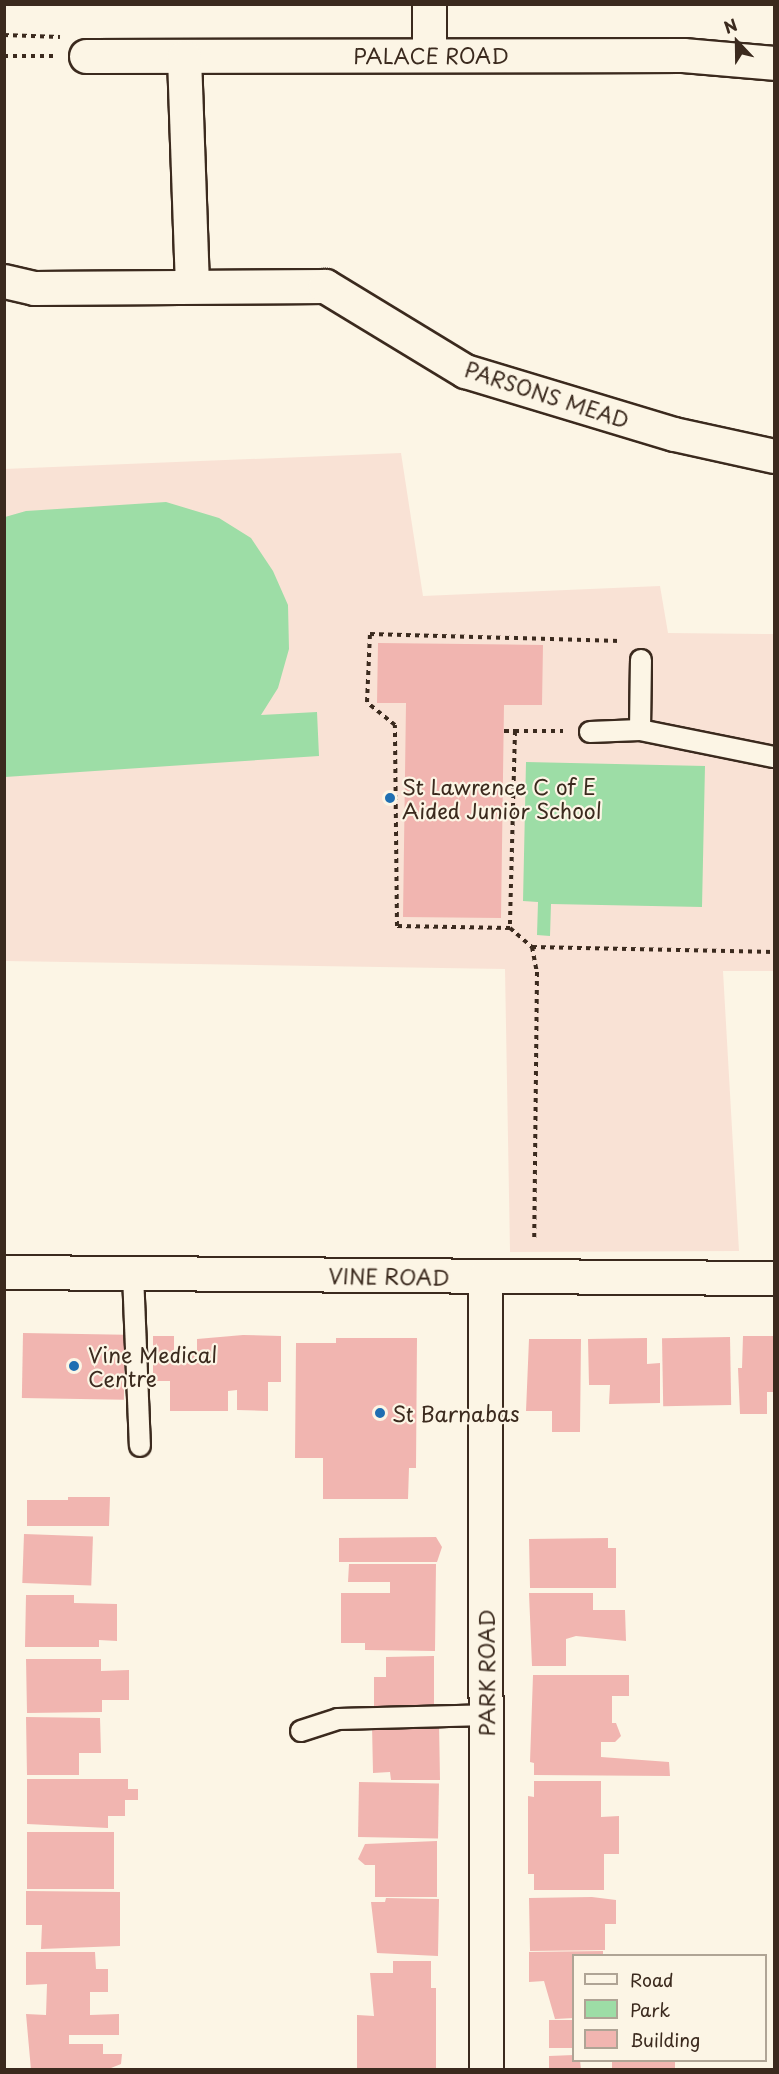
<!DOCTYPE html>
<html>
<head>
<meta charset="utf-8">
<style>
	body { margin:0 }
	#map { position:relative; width:779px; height:2074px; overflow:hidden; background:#fcf5e5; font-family:"Playpen Sans",sans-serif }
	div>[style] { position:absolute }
	.built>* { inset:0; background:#f9e2d5 }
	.green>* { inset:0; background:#9ddda6 }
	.building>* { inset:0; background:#f1b5b0; transform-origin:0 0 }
	.path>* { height:4px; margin-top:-2px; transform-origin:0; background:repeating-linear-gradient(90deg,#3b2a1e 0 4.5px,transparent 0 9px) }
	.roads { filter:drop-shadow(2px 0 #3b2a1e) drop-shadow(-2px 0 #3b2a1e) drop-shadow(0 2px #3b2a1e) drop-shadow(0 -2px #3b2a1e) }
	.lane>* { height:20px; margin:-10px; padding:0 10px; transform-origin:10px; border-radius:10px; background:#fcf5e5 }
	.street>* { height:33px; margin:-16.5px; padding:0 16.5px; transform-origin:16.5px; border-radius:16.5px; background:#fcf5e5 }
	.dots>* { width:16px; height:16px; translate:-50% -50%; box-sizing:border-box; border:3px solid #fcf5e5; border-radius:50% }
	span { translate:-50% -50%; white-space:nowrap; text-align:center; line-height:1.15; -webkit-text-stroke:4.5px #fcf5e5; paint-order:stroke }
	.street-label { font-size:21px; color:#3b2a1e }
	.poi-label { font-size:21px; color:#3b2a1e }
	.left { translate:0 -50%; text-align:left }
	.frame { position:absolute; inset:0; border:6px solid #3b2a1e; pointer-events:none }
	.legend { position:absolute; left:572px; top:1954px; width:195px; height:108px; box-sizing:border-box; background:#fcf5e5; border:2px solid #afa495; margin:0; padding:8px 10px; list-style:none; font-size:18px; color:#3b2a1e }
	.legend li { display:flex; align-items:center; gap:12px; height:30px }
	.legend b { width:30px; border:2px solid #afa495 }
	.north { position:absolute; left:707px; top:12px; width:60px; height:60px; -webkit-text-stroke:4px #fcf5e5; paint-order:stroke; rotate:338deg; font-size:16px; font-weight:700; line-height:24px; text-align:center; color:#3b2a1e }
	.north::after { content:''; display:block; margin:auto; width:21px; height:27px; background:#3b2a1e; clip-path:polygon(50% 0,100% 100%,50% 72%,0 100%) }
</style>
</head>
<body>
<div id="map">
	<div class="built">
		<div style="clip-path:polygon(401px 453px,423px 596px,660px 586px,668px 633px,774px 634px,774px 971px,723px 971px,739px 1251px,510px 1252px,505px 969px,5px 961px,4px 469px)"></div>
	</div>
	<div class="green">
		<div style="clip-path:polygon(166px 502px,219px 518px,251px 538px,273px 571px,288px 605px,289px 649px,278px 688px,261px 715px,317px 712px,319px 756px,5px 777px,5px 517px,26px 511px)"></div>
		<div style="clip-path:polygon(526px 762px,705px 766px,702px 907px,551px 904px,550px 936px,537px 935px,538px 902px,523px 901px)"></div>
	</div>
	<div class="building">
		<div style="clip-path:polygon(378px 643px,543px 645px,542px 705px,504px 705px,501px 918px,403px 917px,406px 703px,377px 703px)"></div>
		<div style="left:23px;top:1333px;width:102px;height:65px;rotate:1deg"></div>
		<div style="clip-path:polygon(243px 1335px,281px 1336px,281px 1382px,268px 1382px,268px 1411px,237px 1410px,237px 1390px,228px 1391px,228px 1411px,170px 1411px,170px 1381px,153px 1381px,153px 1336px,174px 1336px,174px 1354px,197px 1354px,197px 1339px)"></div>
		<div style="clip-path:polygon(743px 1336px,774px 1336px,774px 1392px,767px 1392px,767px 1414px,740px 1414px,738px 1368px,742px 1368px)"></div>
		<div style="left:730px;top:1337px;width:68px;height:68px;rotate:89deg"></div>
		<div style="clip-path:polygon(336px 1338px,417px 1338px,416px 1468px,409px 1468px,408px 1499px,323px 1499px,323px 1458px,295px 1458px,296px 1343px,336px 1343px)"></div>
		<div style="clip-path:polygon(647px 1338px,647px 1364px,660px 1363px,660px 1403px,609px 1404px,610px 1385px,589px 1385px,588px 1339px)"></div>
		<div style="clip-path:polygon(529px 1339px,581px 1339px,580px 1432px,552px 1432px,552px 1411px,526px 1411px)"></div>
		<div style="clip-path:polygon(68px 1497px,110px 1497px,109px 1526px,27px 1526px,27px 1500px,68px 1500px)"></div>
		<div style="left:24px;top:1534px;width:69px;height:49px;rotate:2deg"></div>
		<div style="clip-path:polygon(436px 1537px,442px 1547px,437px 1562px,339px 1562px,339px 1538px)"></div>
		<div style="clip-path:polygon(608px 1538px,608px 1548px,616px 1548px,616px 1588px,530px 1588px,529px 1539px)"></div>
		<div style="clip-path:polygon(349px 1564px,436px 1564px,435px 1651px,365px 1650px,365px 1643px,341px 1643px,341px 1593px,390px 1593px,390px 1582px,348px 1582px)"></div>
		<div style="clip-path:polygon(529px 1593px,593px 1593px,593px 1610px,625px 1610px,626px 1641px,576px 1636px,566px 1639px,566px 1666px,532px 1666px)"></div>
		<div style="clip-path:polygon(26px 1595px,74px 1595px,74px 1603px,117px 1604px,117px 1641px,99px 1640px,99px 1647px,25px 1647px)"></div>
		<div style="clip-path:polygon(434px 1656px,434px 1710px,374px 1711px,374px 1677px,386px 1677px,386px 1657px)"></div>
		<div style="clip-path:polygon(26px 1659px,101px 1659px,101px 1671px,129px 1670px,129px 1700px,102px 1700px,102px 1712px,27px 1713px)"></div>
		<div style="clip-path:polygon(533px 1675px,629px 1675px,629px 1696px,612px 1696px,612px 1723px,616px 1723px,621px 1736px,615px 1742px,601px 1742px,601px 1757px,669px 1762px,670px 1776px,534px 1775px,534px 1763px,530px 1762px)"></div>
		<div style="clip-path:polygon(26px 1717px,100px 1718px,101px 1753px,79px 1753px,79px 1775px,27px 1775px)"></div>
		<div style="clip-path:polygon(439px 1723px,440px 1780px,391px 1780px,390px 1772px,373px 1773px,372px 1725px)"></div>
		<div style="clip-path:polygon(27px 1779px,128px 1779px,128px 1789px,138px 1789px,138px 1800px,125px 1800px,125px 1816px,108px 1816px,108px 1828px,27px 1824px)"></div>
		<div style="clip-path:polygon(534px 1781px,601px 1781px,601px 1817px,619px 1816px,619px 1854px,604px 1854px,604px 1890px,534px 1890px,534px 1874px,528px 1874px,528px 1796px,534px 1797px)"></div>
		<div style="left:359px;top:1782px;width:80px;height:55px;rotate:1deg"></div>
		<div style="left:27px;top:1832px;width:87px;height:57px"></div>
		<div style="clip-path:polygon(437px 1841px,437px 1897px,375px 1897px,375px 1865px,365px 1865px,358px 1859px,365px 1844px)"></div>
		<div style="clip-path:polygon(26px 1891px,120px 1892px,120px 1946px,41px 1949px,42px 1925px,26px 1925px)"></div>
		<div style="clip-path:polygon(592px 1897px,616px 1900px,616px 1924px,605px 1924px,605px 1950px,530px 1951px,529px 1898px)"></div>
		<div style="clip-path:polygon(386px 1898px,439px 1899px,438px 1956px,377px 1953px,371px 1902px,385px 1902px)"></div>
		<div style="clip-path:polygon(603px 1951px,603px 1956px,574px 1956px,574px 2018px,555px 2019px,544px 1981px,529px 1982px,529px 1952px)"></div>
		<div style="clip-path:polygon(26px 1952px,95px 1952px,96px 1969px,108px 1969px,108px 1992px,90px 1992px,90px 2015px,119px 2014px,119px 2035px,69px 2035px,69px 2044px,103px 2044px,103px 2054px,122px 2054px,121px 2064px,106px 2070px,31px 2070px,26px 2014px,46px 2015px,47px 1984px,26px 1985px)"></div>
		<div style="clip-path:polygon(393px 1961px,431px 1961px,431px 1988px,436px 1988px,436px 2070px,357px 2070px,357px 2015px,374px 2016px,370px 1973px,393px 1973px)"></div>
		<div style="left:549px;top:2020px;width:25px;height:28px"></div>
		<div style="clip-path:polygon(574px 2055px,574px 2060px,580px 2060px,581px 2070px,549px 2070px,549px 2056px)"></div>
		<div style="left:612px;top:2060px;width:63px;height:10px"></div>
	</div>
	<div class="path">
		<div style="left:4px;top:35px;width:56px;rotate:2deg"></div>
		<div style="left:4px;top:56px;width:49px"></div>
		<div style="left:504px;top:731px;width:11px"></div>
		<div style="left:515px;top:731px;width:197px;rotate:91.5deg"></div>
		<div style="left:510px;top:928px;width:29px;rotate:41deg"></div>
		<div style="left:532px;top:947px;width:242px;rotate:1.2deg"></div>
		<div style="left:515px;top:731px;width:48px"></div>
		<div style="left:510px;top:928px;width:113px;rotate:-179deg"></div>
		<div style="left:397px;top:926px;width:201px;rotate:-90.6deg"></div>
		<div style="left:395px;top:725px;width:36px;rotate:-141deg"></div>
		<div style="left:367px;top:702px;width:68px;rotate:-87.5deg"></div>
		<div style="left:370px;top:634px;width:250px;rotate:1.6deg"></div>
		<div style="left:532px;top:947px;width:25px;rotate:79deg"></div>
		<div style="left:537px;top:972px;width:270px;rotate:90.6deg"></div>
	</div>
	<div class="roads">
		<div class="lane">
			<div style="left:640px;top:730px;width:70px;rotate:-89.2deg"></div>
			<div style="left:590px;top:732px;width:50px;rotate:-2.3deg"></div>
			<div style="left:640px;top:730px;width:137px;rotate:11.4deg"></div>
			<div style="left:133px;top:1274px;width:172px;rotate:87.7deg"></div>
			<div style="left:301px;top:1731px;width:39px;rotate:-18deg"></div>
			<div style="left:338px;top:1719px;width:148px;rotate:-1.5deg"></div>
		</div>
		<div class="street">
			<div style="left:429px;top:54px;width:50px;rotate:-90deg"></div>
			<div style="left:86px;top:56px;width:597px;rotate:-0.1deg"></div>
			<div style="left:683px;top:55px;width:91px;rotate:5deg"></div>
			<div style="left:184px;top:57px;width:228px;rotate:88deg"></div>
			<div style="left:4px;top:281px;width:31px;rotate:13deg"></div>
			<div style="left:34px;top:288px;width:291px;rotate:-0.4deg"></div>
			<div style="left:325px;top:286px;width:164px;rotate:31.3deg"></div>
			<div style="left:465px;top:371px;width:218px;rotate:16.8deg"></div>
			<div style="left:674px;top:434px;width:102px;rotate:12.4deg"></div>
			<div style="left:4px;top:1272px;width:770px;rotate:0.45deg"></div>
			<div style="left:485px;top:1277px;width:793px;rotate:89.93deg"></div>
		</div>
	</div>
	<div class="dots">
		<div style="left:390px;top:798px;background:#1f6fb2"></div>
		<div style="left:74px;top:1366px;background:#1f6fb2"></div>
		<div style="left:380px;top:1413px;background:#1f6fb2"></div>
	</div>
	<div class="street-label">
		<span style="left:431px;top:55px">PALACE ROAD</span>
		<span style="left:547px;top:394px;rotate:18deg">PARSONS MEAD</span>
		<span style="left:389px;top:1276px;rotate:1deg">VINE ROAD</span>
		<span style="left:486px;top:1673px;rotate:-90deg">PARK ROAD</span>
	</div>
	<div class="poi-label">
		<span class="left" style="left:402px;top:798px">St Lawrence C of E<br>Aided Junior School</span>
		<span class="left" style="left:88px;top:1366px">Vine Medical<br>Centre</span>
		<span class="left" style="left:392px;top:1413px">St Barnabas</span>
	</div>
	<div class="frame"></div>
	<ul class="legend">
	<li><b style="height:8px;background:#fcf5e5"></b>Road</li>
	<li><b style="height:16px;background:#9ddda6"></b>Park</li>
	<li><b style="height:16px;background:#f1b5b0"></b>Building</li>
	</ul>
	<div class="north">N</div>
</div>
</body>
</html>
